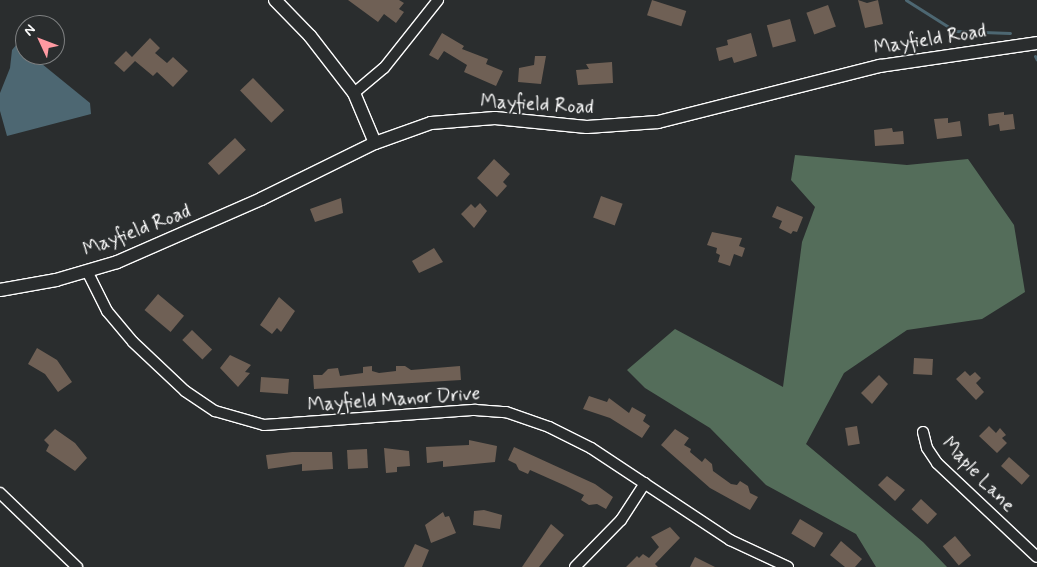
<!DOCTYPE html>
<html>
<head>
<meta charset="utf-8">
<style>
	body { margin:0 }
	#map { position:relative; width:1037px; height:567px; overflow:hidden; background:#2a2d2e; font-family:Mynerve,sans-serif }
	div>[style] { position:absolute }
	.green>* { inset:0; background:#546d5a }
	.water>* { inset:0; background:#4d6772 }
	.stream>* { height:3px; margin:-1.5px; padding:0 1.5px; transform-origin:1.5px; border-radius:1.5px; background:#4d6772 }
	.building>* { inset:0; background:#6f6055; transform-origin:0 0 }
	.roads { filter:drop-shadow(1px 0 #fff) drop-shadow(-1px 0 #fff) drop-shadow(0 1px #fff) drop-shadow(0 -1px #fff) }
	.minor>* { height:10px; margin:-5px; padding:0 5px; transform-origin:5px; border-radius:5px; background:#2a2d2e }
	.tertiary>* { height:12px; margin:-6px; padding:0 6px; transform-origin:6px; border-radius:6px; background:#2a2d2e }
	span { translate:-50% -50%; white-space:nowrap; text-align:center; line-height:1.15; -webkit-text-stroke:4px #2a2d2e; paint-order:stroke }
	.street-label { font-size:19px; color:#fff }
	.north { position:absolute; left:15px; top:15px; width:50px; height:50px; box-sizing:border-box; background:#2a2d2e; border:1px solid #7f8182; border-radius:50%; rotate:313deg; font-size:14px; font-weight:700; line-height:20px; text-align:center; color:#fff }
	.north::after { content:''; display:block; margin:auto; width:18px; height:22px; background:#ff9aa2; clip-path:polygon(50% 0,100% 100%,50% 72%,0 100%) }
</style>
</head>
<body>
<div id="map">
	<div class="green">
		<div style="clip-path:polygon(795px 155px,907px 165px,968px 159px,1014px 225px,1025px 292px,982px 319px,907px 330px,844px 373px,806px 444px,923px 542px,947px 567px,876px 567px,856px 534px,766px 485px,710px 428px,645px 388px,627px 370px,675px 329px,783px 387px,802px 242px,815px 207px,791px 180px)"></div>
	</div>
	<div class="water">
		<div style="clip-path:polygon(17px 44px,25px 50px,25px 55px,31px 55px,90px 103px,91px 114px,7px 136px,0 111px,0 93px,10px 68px,12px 50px)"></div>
	</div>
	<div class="stream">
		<div style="left:906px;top:0;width:58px;rotate:32.3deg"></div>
		<div style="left:955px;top:31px;width:55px;rotate:2.1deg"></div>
		<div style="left:1035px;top:56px;width:4px;rotate:63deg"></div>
	</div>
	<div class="building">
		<div style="clip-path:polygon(348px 0,399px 0,404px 3px,399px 9px,404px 12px,396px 23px,384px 14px,378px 22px)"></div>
		<div style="left:652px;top:0;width:36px;height:16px;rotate:18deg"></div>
		<div style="clip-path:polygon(858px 0,867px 3px,878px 0,883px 24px,865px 28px)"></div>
		<div style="left:828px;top:5px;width:23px;height:23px;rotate:70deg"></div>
		<div style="left:790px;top:19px;width:23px;height:24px;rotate:75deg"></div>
		<div style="clip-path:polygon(442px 33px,464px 46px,462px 49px,488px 59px,486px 64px,503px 71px,496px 86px,464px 72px,467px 65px,444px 51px,438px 60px,429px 55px)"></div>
		<div style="clip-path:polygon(751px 33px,757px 56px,734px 63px,732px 57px,719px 61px,716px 48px,728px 45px,727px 40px)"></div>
		<div style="clip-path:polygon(150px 38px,160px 48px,155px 53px,167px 63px,173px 57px,188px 71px,173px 87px,157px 72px,153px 76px,135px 61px,124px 72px,114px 63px,126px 51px,132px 57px)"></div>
		<div style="clip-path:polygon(535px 56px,546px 56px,541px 84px,518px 82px,519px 68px,534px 65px)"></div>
		<div style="clip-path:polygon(612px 62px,613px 83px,578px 85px,576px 70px,589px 69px,586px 64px)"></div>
		<div style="left:253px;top:78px;width:45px;height:18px;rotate:46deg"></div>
		<div style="clip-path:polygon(1004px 112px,1004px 115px,1013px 114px,1015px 129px,1000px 131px,999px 124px,989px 126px,988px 114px)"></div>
		<div style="clip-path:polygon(948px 118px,948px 123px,960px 121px,962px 136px,937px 139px,934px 119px)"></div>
		<div style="clip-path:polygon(892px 128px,893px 132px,903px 131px,904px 144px,875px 146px,874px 130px)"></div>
		<div style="left:235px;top:138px;width:16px;height:37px;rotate:47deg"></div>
		<div style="clip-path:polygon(494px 159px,510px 174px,503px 182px,507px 186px,497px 197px,477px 178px)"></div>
		<div style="left:601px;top:196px;width:23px;height:23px;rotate:20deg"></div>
		<div style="clip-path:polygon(341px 198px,343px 213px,315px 222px,310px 209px)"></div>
		<div style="clip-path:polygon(480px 203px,487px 211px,474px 228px,461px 214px,471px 204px,475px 208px)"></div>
		<div style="clip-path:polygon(777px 206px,803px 217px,797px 232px,793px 231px,791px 234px,779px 228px,782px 221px,772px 217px)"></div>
		<div style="clip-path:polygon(712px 232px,742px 238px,739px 246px,745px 248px,742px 257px,734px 254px,730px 266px,718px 262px,720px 255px,716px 253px,717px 248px,707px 245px)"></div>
		<div style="clip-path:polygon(434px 248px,443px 262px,419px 273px,412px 261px)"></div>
		<div style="left:158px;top:294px;width:34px;height:21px;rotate:40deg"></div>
		<div style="clip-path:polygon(279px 297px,295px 311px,281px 332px,277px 328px,272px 334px,260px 325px)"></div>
		<div style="left:192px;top:330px;width:28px;height:14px;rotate:44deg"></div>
		<div style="clip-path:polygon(37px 348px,57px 360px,72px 382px,58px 392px,45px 374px,28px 364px)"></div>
		<div style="clip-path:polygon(230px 355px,251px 365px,245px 372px,250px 373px,238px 387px,220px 368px)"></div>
		<div style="left:914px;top:358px;width:19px;height:16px;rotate:3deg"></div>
		<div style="clip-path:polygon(372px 366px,372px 371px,379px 373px,396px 371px,396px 366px,405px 366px,411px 370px,460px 366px,461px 380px,314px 389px,313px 375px,322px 375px,328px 369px,338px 368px,340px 376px,363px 373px,363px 367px)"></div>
		<div style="clip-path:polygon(965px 371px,970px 376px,975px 372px,981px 378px,976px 383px,984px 392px,976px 400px,956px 379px)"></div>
		<div style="clip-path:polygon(879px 375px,888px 384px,872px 404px,861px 393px)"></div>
		<div style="left:261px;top:377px;width:28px;height:15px;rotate:4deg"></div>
		<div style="clip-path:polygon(589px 396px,607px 402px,609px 398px,629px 413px,632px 407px,646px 415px,643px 421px,650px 426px,642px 438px,610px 418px,583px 409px)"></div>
		<div style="left:857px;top:426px;width:18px;height:12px;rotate:81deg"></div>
		<div style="clip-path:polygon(989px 426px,996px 433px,1000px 428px,1006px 435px,1002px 438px,1007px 443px,997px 453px,979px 436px)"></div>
		<div style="clip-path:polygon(55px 429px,75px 443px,87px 458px,75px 471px,46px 451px,49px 445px,44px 440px)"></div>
		<div style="clip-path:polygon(675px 429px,689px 438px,684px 445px,691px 449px,690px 452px,702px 462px,705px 458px,712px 464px,713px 471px,731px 484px,737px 485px,740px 481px,748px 486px,750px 493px,758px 497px,750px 510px,710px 488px,661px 445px)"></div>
		<div style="clip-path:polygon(469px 440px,497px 446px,495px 462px,443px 467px,443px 461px,427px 463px,426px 447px,469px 445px)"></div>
		<div style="clip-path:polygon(514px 447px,595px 484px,613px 497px,606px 509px,597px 504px,589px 505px,581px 500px,584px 495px,566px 486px,530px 470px,528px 474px,519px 470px,516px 464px,508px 460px)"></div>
		<div style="clip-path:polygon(384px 448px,409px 451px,410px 466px,397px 467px,397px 472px,386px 473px)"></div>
		<div style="left:367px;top:449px;width:19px;height:20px;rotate:87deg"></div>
		<div style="clip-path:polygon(292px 452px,332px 452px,333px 469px,302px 471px,302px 464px,268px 469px,266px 455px)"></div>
		<div style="left:1009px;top:457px;width:28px;height:12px;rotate:42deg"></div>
		<div style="clip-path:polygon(887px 476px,905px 490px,895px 501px,878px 485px)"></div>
		<div style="left:921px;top:499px;width:22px;height:14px;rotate:43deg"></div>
		<div style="clip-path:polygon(484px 510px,502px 515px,500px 529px,473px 525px,474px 511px)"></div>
		<div style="clip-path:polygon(443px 512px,445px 517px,449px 516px,456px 533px,431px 543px,425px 525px)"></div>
		<div style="left:800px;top:519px;width:27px;height:17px;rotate:31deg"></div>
		<div style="clip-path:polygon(551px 524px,564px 535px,539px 567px,522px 567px)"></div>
		<div style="clip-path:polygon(670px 527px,680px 538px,655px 564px,658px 567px,626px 567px,637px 556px,639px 558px,643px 554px,649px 558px,659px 547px,651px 537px)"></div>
		<div style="left:955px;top:536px;width:25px;height:16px;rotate:50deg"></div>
		<div style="clip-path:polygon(841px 541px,862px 559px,855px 567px,845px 567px,830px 555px)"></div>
		<div style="clip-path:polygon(415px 544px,429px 550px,422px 567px,404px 567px)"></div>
		<div style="clip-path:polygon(695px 557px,715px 567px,690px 567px)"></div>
	</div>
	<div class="roads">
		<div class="minor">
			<div style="left:354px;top:93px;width:39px;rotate:-40deg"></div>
			<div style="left:384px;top:68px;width:87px;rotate:-51.5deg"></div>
			<div style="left:87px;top:271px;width:45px;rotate:63.4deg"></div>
			<div style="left:107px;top:311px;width:40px;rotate:50deg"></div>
			<div style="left:133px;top:342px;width:71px;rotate:43.3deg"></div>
			<div style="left:185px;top:391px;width:36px;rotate:34deg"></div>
			<div style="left:215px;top:411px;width:51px;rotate:15.9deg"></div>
			<div style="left:264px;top:425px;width:212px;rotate:-4.1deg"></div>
			<div style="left:475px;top:410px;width:31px;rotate:4deg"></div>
			<div style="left:506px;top:412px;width:46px;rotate:19.2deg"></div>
			<div style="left:549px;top:427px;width:47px;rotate:26.6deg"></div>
			<div style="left:591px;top:448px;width:167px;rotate:33.5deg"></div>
			<div style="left:730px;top:540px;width:64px;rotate:25deg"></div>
			<div style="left:923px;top:432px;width:16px;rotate:76deg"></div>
			<div style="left:927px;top:448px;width:18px;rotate:56deg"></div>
			<div style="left:937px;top:463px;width:137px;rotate:43.2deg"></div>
			<div style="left:0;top:493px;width:107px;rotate:43.9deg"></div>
			<div style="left:575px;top:567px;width:66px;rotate:-45.6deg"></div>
			<div style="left:621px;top:520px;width:44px;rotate:-57deg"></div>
		</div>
		<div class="tertiary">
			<div style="left:275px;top:0;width:50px;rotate:45.8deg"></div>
			<div style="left:310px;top:36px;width:72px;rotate:52.3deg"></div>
			<div style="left:354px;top:93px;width:54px;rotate:67.2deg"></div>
			<div style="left:0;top:290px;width:57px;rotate:-10.1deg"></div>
			<div style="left:56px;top:280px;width:64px;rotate:-16.4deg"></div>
			<div style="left:117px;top:262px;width:157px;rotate:-23.6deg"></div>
			<div style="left:261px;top:199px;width:127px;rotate:-26.2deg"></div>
			<div style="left:375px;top:143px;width:59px;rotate:-19.7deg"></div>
			<div style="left:431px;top:123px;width:64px;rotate:-4.5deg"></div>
			<div style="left:495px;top:118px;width:92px;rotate:5.6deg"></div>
			<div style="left:587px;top:127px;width:71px;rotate:-4deg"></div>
			<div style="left:658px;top:122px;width:229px;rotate:-14.2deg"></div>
			<div style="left:880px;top:66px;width:159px;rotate:-8.3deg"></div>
		</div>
	</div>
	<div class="street-label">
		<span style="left:930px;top:40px;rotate:-9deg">Mayfield Road</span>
		<span style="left:537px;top:105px;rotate:3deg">Mayfield Road</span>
		<span style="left:137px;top:231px;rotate:-21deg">Mayfield Road</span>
		<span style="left:394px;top:400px;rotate:-4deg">Mayfield Manor Drive</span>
		<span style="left:978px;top:475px;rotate:46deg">Maple Lane</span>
	</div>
	<div class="north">N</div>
</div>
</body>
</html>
